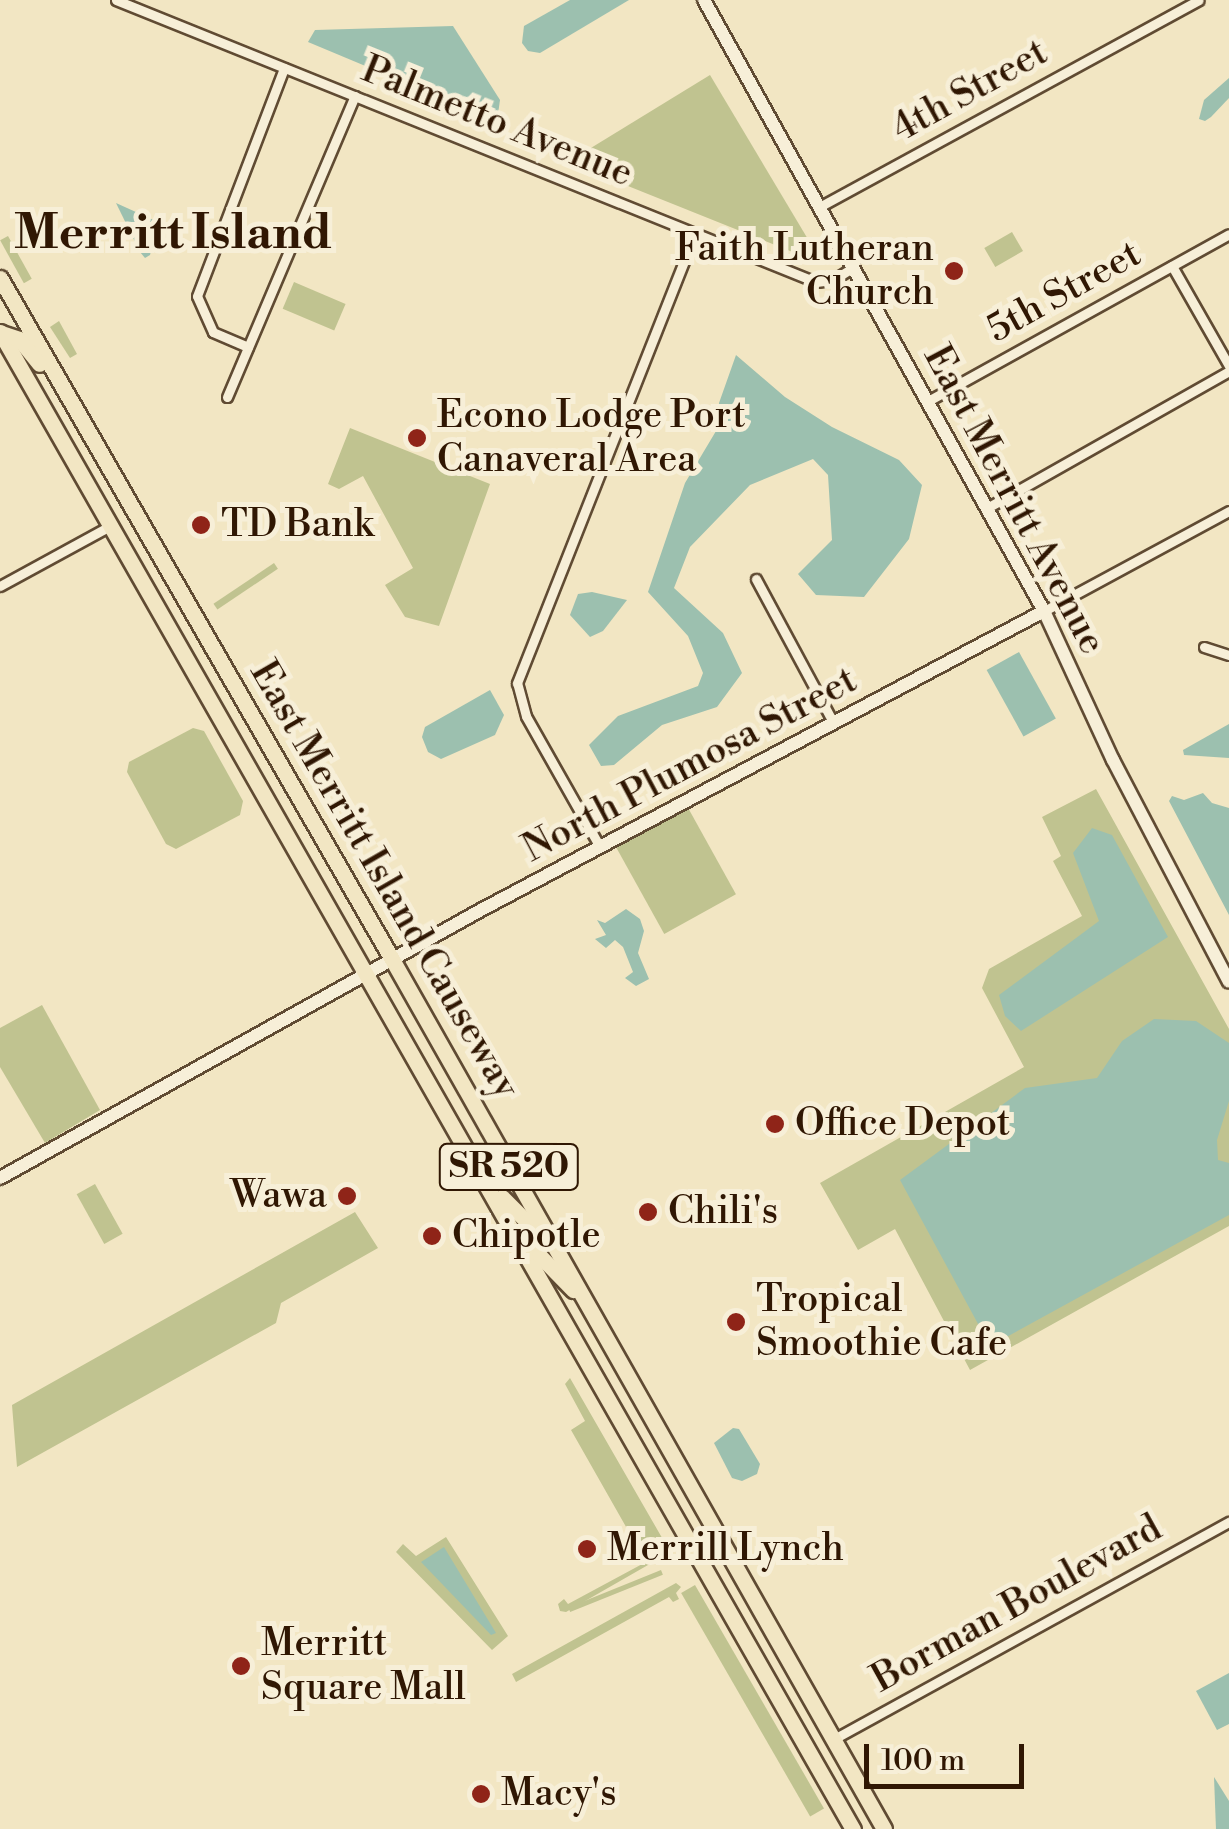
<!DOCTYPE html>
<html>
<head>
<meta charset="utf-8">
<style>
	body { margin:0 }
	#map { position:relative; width:1229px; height:1829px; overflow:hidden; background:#f2e6c3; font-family:"Libre Bodoni",serif }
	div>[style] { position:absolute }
	.green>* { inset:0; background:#c0c390; transform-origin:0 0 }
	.water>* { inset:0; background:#9cc0af; transform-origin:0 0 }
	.roads { filter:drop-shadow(2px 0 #604b33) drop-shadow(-2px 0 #604b33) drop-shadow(0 2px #604b33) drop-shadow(0 -2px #604b33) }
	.street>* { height:9px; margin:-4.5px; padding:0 4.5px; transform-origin:4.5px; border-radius:4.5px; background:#f7efd8 }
	.secondary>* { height:12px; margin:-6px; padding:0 6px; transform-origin:6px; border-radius:6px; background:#f7efd8 }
	.primary>* { height:15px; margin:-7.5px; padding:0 7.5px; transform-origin:7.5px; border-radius:7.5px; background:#f2e6c3 }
	.dots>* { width:28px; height:28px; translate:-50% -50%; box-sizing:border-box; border:5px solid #f7efd8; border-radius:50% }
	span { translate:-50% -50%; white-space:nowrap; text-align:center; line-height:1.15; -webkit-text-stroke:10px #f7efd8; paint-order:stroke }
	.shield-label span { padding:2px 8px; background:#f7efd8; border:2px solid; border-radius:8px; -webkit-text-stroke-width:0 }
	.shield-label { font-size:35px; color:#301703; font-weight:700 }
	.street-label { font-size:38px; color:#301703 }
	.poi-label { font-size:38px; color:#301703 }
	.right { translate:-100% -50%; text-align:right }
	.left { translate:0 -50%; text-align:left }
	.district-label { font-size:48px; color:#301703; font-weight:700 }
	.scale { position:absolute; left:864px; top:1744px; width:160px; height:45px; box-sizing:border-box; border:5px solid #301703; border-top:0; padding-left:12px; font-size:30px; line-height:35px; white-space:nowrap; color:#301703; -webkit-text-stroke:8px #f7efd8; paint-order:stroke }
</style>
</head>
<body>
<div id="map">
	<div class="green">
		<div style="clip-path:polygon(710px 75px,818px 256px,810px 259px,568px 162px)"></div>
		<div style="left:1012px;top:232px;width:22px;height:32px;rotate:60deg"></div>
		<div style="left:8px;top:236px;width:49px;height:9px;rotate:61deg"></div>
		<div style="left:294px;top:282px;width:56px;height:29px;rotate:23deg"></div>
		<div style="clip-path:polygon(59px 321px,77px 354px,70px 358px,50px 327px)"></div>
		<div style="clip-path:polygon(350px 428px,490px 484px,439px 626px,405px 617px,385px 585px,413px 568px,363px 476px,339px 489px,328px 484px)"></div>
		<div style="left:274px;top:563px;width:7px;height:73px;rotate:56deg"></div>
		<div style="clip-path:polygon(193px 728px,204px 731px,243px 801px,240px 815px,176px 849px,166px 844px,127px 772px,129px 762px)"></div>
		<div style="clip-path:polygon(1096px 789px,1229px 1029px,1229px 1226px,970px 1370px,895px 1229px,858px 1250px,820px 1183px,1024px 1067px,982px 988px,989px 969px,1082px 916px,1053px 861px,1061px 856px,1042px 817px)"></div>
		<div style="left:687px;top:806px;width:101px;height:82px;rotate:61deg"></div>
		<div style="clip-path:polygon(42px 1005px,100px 1110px,45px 1143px,0 1067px,0 1028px)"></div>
		<div style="left:95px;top:1184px;width:57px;height:21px;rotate:61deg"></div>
		<div style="clip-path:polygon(355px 1212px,378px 1248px,281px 1303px,276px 1323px,17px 1467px,12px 1405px)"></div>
		<div style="clip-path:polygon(570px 1378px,665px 1543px,655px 1561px,566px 1612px,560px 1611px,558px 1604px,564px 1599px,568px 1604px,646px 1562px,571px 1430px,585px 1421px,565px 1384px)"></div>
		<div style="clip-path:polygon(446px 1537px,508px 1636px,492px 1650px,396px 1552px,403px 1544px,416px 1556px)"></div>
		<div style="left:661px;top:1570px;width:5px;height:100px;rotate:68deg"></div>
		<div style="clip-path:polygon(676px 1583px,681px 1587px,676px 1593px,679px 1599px,673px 1602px,669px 1597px,516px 1682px,512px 1674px)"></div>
		<div style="left:695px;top:1585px;width:258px;height:16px;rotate:60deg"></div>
	</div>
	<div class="water">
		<div style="clip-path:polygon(570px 0,629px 0,540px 53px,528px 51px,522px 43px,524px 26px)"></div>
		<div style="clip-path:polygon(453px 26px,500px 100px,497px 121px,308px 42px,315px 30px)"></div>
		<div style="clip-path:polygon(1229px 78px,1229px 98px,1211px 117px,1205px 121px,1199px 119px,1204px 100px)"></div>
		<div style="clip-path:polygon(116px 203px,158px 222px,150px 255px,145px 258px,140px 252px)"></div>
		<div style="clip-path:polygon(736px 355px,785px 397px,832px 427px,899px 460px,922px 485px,909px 539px,864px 597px,816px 595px,798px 574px,832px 540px,828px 475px,813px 459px,750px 485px,690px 547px,674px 588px,723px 633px,742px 673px,717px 707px,662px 725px,614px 765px,601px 766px,589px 745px,618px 716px,698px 686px,703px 673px,688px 636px,648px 592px,685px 483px,719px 426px,719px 403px)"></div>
		<div style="clip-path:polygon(592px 592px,627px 600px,603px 631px,590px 637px,570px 615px,578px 594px)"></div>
		<div style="left:1019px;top:652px;width:76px;height:37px;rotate:61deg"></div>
		<div style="clip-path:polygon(490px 690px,504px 715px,495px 735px,441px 759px,428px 752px,422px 737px,425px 727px)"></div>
		<div style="clip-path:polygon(1229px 724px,1229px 758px,1184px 755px,1183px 750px)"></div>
		<div style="clip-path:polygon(1203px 793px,1212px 803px,1229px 808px,1229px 915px,1169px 801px,1172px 796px,1184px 800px)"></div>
		<div style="clip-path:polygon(1092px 828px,1112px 835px,1168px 937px,1021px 1031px,1005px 1016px,999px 995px,1099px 921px,1073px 853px)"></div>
		<div style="clip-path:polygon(626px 909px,640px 919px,644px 931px,638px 953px,649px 979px,636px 986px,625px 978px,633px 972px,623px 947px,615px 940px,606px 948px,595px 939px,606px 935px,597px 920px,605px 923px)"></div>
		<div style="clip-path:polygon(1154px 1019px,1196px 1021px,1229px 1043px,1229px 1101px,1217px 1140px,1218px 1160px,1229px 1163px,1229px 1215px,990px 1346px,900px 1180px,1025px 1088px,1097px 1078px,1122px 1041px)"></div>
		<div style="clip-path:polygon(733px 1428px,739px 1429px,760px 1464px,757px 1474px,742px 1481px,732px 1478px,714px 1443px)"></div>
		<div style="clip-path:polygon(444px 1547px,496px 1633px,491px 1635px,421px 1562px)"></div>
		<div style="clip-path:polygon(1229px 1673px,1229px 1724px,1217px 1730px,1196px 1691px)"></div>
		<div style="clip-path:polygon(1214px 1777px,1229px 1801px,1229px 1829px,1216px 1829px)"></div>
	</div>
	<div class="roads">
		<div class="street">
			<div style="left:116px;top:0;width:755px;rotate:21.94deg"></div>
			<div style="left:816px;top:282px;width:17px;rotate:-7deg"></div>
			<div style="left:833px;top:280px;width:25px;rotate:-32deg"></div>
			<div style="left:821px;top:206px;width:430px;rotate:-28.6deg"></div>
			<div style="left:1172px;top:266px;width:115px;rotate:60.3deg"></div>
			<div style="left:248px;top:347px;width:38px;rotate:-157deg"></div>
			<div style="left:213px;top:332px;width:39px;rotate:-114deg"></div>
			<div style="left:197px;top:296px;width:244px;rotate:-69.1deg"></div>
			<div style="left:227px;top:397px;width:327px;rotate:-67deg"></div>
			<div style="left:928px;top:401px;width:344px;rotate:-29deg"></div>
			<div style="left:987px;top:508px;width:278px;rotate:-29.5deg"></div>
			<div style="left:756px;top:579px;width:162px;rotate:61.7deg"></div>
			<div style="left:0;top:586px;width:128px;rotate:-28.6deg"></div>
			<div style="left:1044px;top:611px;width:210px;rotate:-28.4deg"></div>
			<div style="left:1204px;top:647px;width:26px;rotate:18deg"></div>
			<div style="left:600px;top:847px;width:150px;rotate:-119.5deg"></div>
			<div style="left:526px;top:716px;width:34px;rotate:-105deg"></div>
			<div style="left:517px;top:683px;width:483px;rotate:-68.4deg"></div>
			<div style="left:834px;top:1739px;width:451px;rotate:-28.8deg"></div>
		</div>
		<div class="secondary">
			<div style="left:704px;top:0;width:699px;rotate:60.91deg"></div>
			<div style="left:1044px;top:611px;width:164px;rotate:65.2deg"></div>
			<div style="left:1113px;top:760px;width:250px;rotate:62.4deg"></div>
			<div style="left:0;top:1178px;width:551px;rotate:-29.13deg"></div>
			<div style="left:481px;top:910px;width:637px;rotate:-27.97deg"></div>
		</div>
		<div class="primary">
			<div style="left:0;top:278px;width:788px;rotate:60.08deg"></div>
			<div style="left:393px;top:961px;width:997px;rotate:60.5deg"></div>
			<div style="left:0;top:332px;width:1723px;rotate:60.33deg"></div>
			<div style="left:1px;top:333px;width:19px;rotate:18deg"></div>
			<div style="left:19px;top:339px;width:32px;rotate:51deg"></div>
			<div style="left:502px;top:1197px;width:34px;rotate:45deg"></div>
			<div style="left:526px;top:1221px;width:14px;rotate:4deg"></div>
			<div style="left:524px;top:1250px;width:16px;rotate:18deg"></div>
			<div style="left:539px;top:1255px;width:49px;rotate:45.8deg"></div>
		</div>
	</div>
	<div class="dots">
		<div style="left:954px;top:271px;background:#8f2418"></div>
		<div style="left:417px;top:438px;background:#8f2418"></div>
		<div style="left:201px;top:525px;background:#8f2418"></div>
		<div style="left:775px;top:1124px;background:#8f2418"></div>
		<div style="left:347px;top:1196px;background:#8f2418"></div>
		<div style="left:648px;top:1212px;background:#8f2418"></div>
		<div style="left:432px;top:1236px;background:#8f2418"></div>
		<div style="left:736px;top:1322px;background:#8f2418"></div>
		<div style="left:587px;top:1549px;background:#8f2418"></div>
		<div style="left:241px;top:1666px;background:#8f2418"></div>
		<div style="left:481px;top:1794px;background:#8f2418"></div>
	</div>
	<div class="shield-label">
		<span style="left:509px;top:1167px">SR 520</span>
	</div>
	<div class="street-label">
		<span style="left:970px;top:91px;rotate:-29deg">4th Street</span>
		<span style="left:497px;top:122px;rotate:22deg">Palmetto Avenue</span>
		<span style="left:1064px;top:292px;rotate:-29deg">5th Street</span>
		<span style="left:1014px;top:500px;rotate:62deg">East Merritt Avenue</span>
		<span style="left:690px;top:765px;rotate:-28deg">North Plumosa Street</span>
		<span style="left:384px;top:880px;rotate:60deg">East Merritt Island Causeway</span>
		<span style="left:1017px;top:1604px;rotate:-29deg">Borman Boulevard</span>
	</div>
	<div class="poi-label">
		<span class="right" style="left:934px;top:271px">Faith Lutheran<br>Church</span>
		<span class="left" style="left:437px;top:438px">Econo Lodge Port<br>Canaveral Area</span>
		<span class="left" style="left:221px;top:525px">TD Bank</span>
		<span class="left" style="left:795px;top:1124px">Office Depot</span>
		<span class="right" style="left:327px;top:1196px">Wawa</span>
		<span class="left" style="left:668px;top:1212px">Chili's</span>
		<span class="left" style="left:452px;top:1236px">Chipotle</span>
		<span class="left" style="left:756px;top:1322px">Tropical<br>Smoothie Cafe</span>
		<span class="left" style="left:607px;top:1549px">Merrill Lynch</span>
		<span class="left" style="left:261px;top:1666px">Merritt<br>Square Mall</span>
		<span class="left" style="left:501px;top:1794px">Macy's</span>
	</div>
	<div class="district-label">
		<span style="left:173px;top:235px">Merritt Island</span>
	</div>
	<div class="scale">100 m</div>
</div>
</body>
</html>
